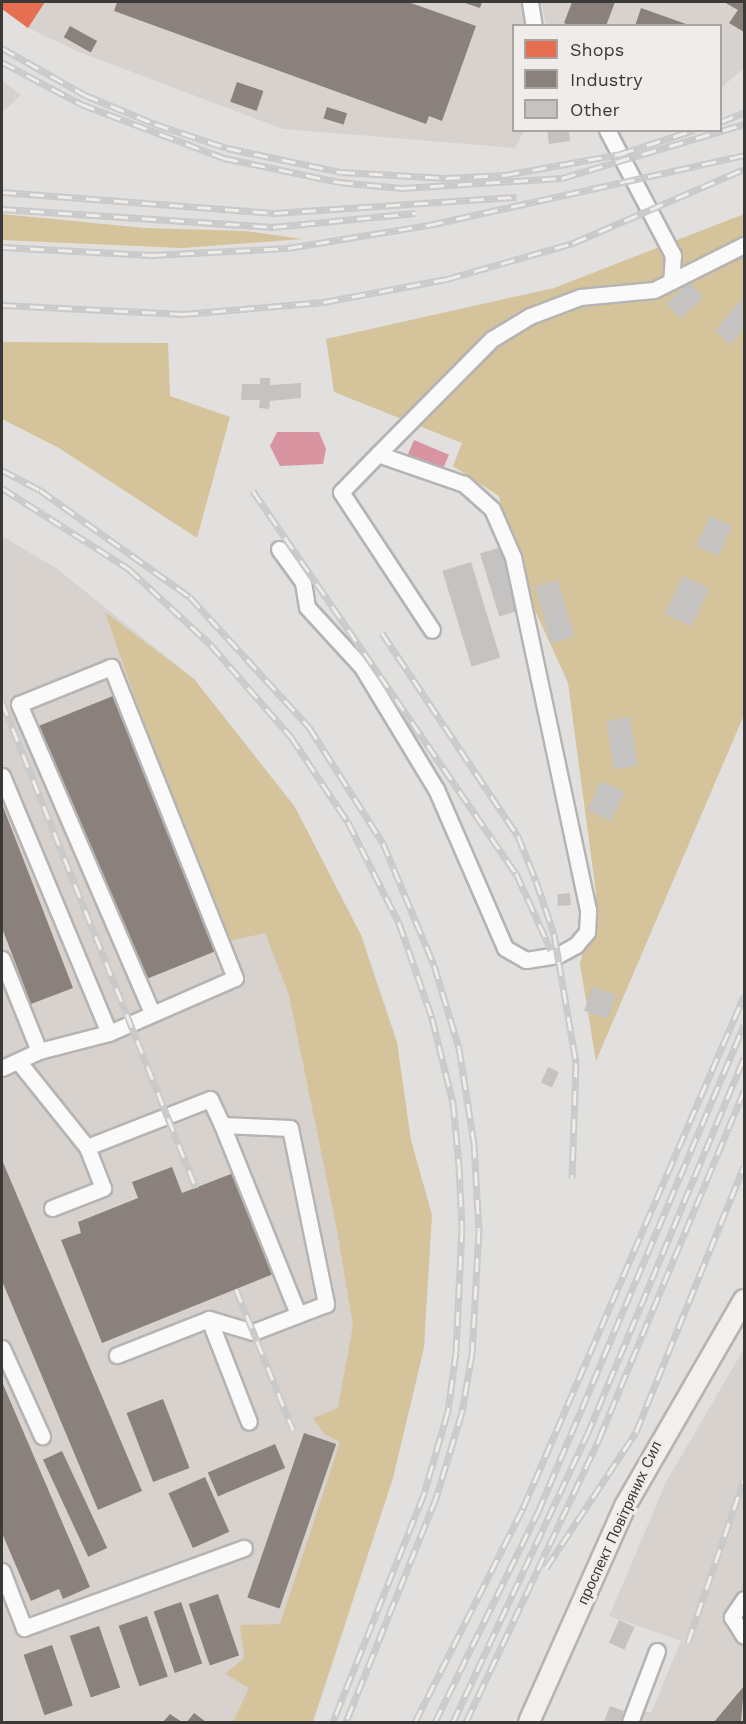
<!DOCTYPE html>
<html>
<head>
<meta charset="utf-8">
<style>
	body { margin:0 }
	#map { position:relative; width:746px; height:1724px; overflow:hidden; background:#e2e0de; font-family:"Work Sans",sans-serif }
	div>[style] { position:absolute }
	.built>* { inset:0; background:#d8d2ce }
	.green>* { inset:0; background:#d5c49b }
	.water>* { inset:0; background:#d894a0; transform-origin:0 0 }
	.shops>* { inset:0; background:#e76f51 }
	.industry>* { inset:0; background:#8a817c; transform-origin:0 0 }
	.building>* { inset:0; background:#c5c3c2; transform-origin:0 0 }
	.roads { filter:drop-shadow(2px 0 #b5b4b3) drop-shadow(-2px 0 #b5b4b3) drop-shadow(0 2px #b5b4b3) drop-shadow(0 -2px #b5b4b3) }
	.minor>* { height:15px; margin:-7.5px; padding:0 7.5px; transform-origin:7.5px; border-radius:7.5px; background:#fbfafa }
	.major>* { height:20px; margin:-10px; padding:0 10px; transform-origin:10px; border-radius:10px; background:#f3efec }
	.rail>* { height:7px; margin-top:-3.5px; transform-origin:0; background:repeating-linear-gradient(90deg,#f0ecea 0 14px,#cacaca 0 28px); box-sizing:border-box; border-block:2px solid #cacaca }
	span { translate:-50% -50%; white-space:nowrap; text-align:center; line-height:1.15; -webkit-text-stroke:6px #f0ecea; paint-order:stroke }
	.street-label { font-size:15px; color:#3b3938 }
	.frame { position:absolute; inset:0; border:3px solid #3b3938; pointer-events:none }
	.legend { position:absolute; left:512px; top:24px; width:210px; height:108px; box-sizing:border-box; background:#f0ecea; border:2px solid #a8a4a3; margin:0; padding:8px 10px; list-style:none; font-size:18px; color:#3b3938 }
	.legend li { display:flex; align-items:center; gap:12px; height:30px }
	.legend b { width:30px; border:2px solid #a8a4a3 }
</style>
</head>
<body>
<div id="map">
	<div class="built">
		<div style="clip-path:polygon(2px 2px,526px 2px,529px 25px,514px 26px,514px 130px,524px 131px,515px 148px,283px 129px,79px 52px,28px 28px,2px 9px)"></div>
		<div style="clip-path:polygon(541px 2px,744px 2px,744px 68px,721px 88px,720px 26px,546px 25px)"></div>
		<div style="clip-path:polygon(2px 81px,21px 95px,2px 113px)"></div>
		<div style="clip-path:polygon(2px 536px,56px 568px,194px 679px,295px 807px,397px 1270px,263px 1722px,2px 1722px)"></div>
		<div style="clip-path:polygon(744px 1349px,744px 1722px,640px 1722px,644px 1711px,651px 1713px,681px 1641px,609px 1616px,667px 1480px)"></div>
	</div>
	<div class="green">
		<div style="clip-path:polygon(2px 214px,144px 228px,245px 231px,303px 239px,182px 248px,2px 240px)"></div>
		<div style="clip-path:polygon(744px 214px,744px 715px,596px 1061px,580px 964px,596px 893px,568px 683px,514px 564px,499px 496px,453px 466px,462px 443px,334px 392px,326px 339px,554px 288px)"></div>
		<div style="clip-path:polygon(2px 342px,168px 343px,170px 396px,230px 417px,197px 538px,59px 448px,2px 419px)"></div>
		<div style="clip-path:polygon(105px 612px,194px 679px,295px 807px,361px 935px,397px 1042px,411px 1140px,432px 1215px,424px 1348px,393px 1478px,313px 1722px,233px 1722px,249px 1688px,225px 1674px,244px 1658px,240px 1625px,280px 1624px,340px 1442px,324px 1434px,313px 1418px,338px 1408px,353px 1325px,336px 1225px,289px 995px,265px 933px,221px 943px)"></div>
	</div>
	<div class="water">
		<div style="clip-path:polygon(277px 432px,319px 432px,326px 449px,323px 464px,280px 466px,270px 446px)"></div>
		<div style="left:414px;top:440px;width:38px;height:22px;rotate:23deg"></div>
	</div>
	<div class="shops">
		<div style="clip-path:polygon(2px 2px,45px 2px,28px 28px,2px 9px)"></div>
	</div>
	<div class="industry">
		<div style="clip-path:polygon(117px 2px,408px 2px,476px 26px,442px 121px,429px 116px,426px 124px,114px 11px)"></div>
		<div style="clip-path:polygon(462px 2px,482px 2px,480px 8px)"></div>
		<div style="clip-path:polygon(572px 2px,615px 2px,606px 26px,571px 26px,564px 23px)"></div>
		<div style="clip-path:polygon(724px 2px,744px 2px,744px 32px,729px 23px,738px 10px)"></div>
		<div style="clip-path:polygon(641px 8px,686px 24px,685px 26px,635px 26px)"></div>
		<div style="left:70px;top:26px;width:31px;height:13px;rotate:29deg"></div>
		<div style="left:237px;top:82px;width:28px;height:21px;rotate:19deg"></div>
		<div style="left:327px;top:107px;width:21px;height:12px;rotate:17deg"></div>
		<div style="left:113px;top:696px;width:275px;height:81px;rotate:68deg"></div>
		<div style="clip-path:polygon(2px 804px,73px 988px,31px 1004px,2px 928px)"></div>
		<div style="clip-path:polygon(2px 1160px,142px 1491px,98px 1510px,2px 1281px)"></div>
		<div style="clip-path:polygon(172px 1167px,182px 1193px,236px 1172px,276px 1273px,102px 1343px,61px 1240px,81px 1233px,78px 1222px,138px 1198px,132px 1182px)"></div>
		<div style="clip-path:polygon(2px 1382px,90px 1587px,63px 1599px,59px 1589px,31px 1601px,2px 1533px)"></div>
		<div style="left:163px;top:1399px;width:74px;height:39px;rotate:69deg"></div>
		<div style="left:304px;top:1433px;width:34px;height:174px;rotate:19deg"></div>
		<div style="left:275px;top:1444px;width:26px;height:73px;rotate:67deg"></div>
		<div style="left:62px;top:1451px;width:107px;height:21px;rotate:65deg"></div>
		<div style="left:205px;top:1477px;width:60px;height:40px;rotate:66deg"></div>
		<div style="left:218px;top:1594px;width:65px;height:31px;rotate:71deg"></div>
		<div style="left:181px;top:1602px;width:65px;height:29px;rotate:71deg"></div>
		<div style="left:147px;top:1616px;width:64px;height:30px;rotate:71deg"></div>
		<div style="left:99px;top:1626px;width:65px;height:31px;rotate:71deg"></div>
		<div style="left:52px;top:1645px;width:64px;height:30px;rotate:71deg"></div>
		<div style="clip-path:polygon(744px 1686px,741px 1722px,714px 1722px)"></div>
		<div style="clip-path:polygon(194px 1713px,206px 1722px,187px 1722px)"></div>
		<div style="clip-path:polygon(170px 1714px,182px 1722px,163px 1722px)"></div>
	</div>
	<div class="building">
		<div style="clip-path:polygon(547px 130px,569px 130px,570px 141px,549px 144px)"></div>
		<div style="left:689px;top:282px;width:21px;height:31px;rotate:47deg"></div>
		<div style="clip-path:polygon(741px 299px,744px 328px,731px 345px,715px 331px)"></div>
		<div style="clip-path:polygon(260px 378px,270px 378px,270px 385px,301px 383px,301px 398px,270px 401px,269px 409px,259px 408px,260px 400px,241px 400px,242px 384px,260px 384px)"></div>
		<div style="left:710px;top:516px;width:24px;height:33px;rotate:24deg"></div>
		<div style="left:501px;top:547px;width:66px;height:22px;rotate:73deg"></div>
		<div style="left:471px;top:562px;width:100px;height:30px;rotate:73deg"></div>
		<div style="left:683px;top:576px;width:29px;height:42px;rotate:25deg"></div>
		<div style="left:558px;top:580px;width:59px;height:24px;rotate:74deg"></div>
		<div style="left:630px;top:717px;width:49px;height:24px;rotate:81deg"></div>
		<div style="left:601px;top:781px;width:26px;height:32px;rotate:25deg"></div>
		<div style="left:570px;top:893px;width:12px;height:13px;rotate:85deg"></div>
		<div style="left:592px;top:987px;width:25px;height:25px;rotate:18deg"></div>
		<div style="left:548px;top:1067px;width:12px;height:17px;rotate:24deg"></div>
		<div style="left:619px;top:1620px;width:17px;height:25px;rotate:24deg"></div>
		<div style="clip-path:polygon(610px 1706px,624px 1711px,620px 1722px,604px 1722px)"></div>
	</div>
	<div class="roads">
		<div class="minor">
			<div style="left:530px;top:2px;width:24px;rotate:81deg"></div>
			<div style="left:607px;top:130px;width:141px;rotate:62.2deg"></div>
			<div style="left:673px;top:255px;width:26px;rotate:94deg"></div>
			<div style="left:378px;top:454px;width:53px;rotate:134.2deg"></div>
			<div style="left:341px;top:492px;width:165px;rotate:56.6deg"></div>
			<div style="left:279px;top:549px;width:41px;rotate:54deg"></div>
			<div style="left:303px;top:582px;width:25px;rotate:81deg"></div>
			<div style="left:307px;top:607px;width:81px;rotate:47.5deg"></div>
			<div style="left:362px;top:667px;width:143px;rotate:58.8deg"></div>
			<div style="left:436px;top:789px;width:173px;rotate:66.5deg"></div>
			<div style="left:505px;top:948px;width:24px;rotate:30deg"></div>
			<div style="left:526px;top:960px;width:32px;rotate:-9deg"></div>
			<div style="left:558px;top:955px;width:21px;rotate:-29deg"></div>
			<div style="left:576px;top:945px;width:17px;rotate:-50deg"></div>
			<div style="left:587px;top:932px;width:22px;rotate:-87deg"></div>
			<div style="left:588px;top:910px;width:361px;rotate:-102deg"></div>
			<div style="left:513px;top:557px;width:52px;rotate:-113.6deg"></div>
			<div style="left:492px;top:509px;width:38px;rotate:-138deg"></div>
			<div style="left:464px;top:484px;width:91px;rotate:-160.8deg"></div>
			<div style="left:378px;top:454px;width:162px;rotate:-45.3deg"></div>
			<div style="left:492px;top:339px;width:44px;rotate:-31.2deg"></div>
			<div style="left:530px;top:316px;width:53px;rotate:-20.8deg"></div>
			<div style="left:580px;top:297px;width:74px;rotate:-5.4deg"></div>
			<div style="left:654px;top:290px;width:101px;rotate:-26.6deg"></div>
			<div style="left:2px;top:776px;width:278px;rotate:67.4deg"></div>
			<div style="left:2px;top:959px;width:99px;rotate:68.1deg"></div>
			<div style="left:18px;top:1061px;width:110px;rotate:51.3deg"></div>
			<div style="left:87px;top:1147px;width:132px;rotate:-21.3deg"></div>
			<div style="left:210px;top:1099px;width:29px;rotate:65deg"></div>
			<div style="left:222px;top:1125px;width:68px;rotate:2.5deg"></div>
			<div style="left:290px;top:1128px;width:180px;rotate:78.4deg"></div>
			<div style="left:326px;top:1304px;width:78px;rotate:159deg"></div>
			<div style="left:253px;top:1332px;width:46px;rotate:-163.5deg"></div>
			<div style="left:209px;top:1319px;width:99px;rotate:158.6deg"></div>
			<div style="left:2px;top:1068px;width:41px;rotate:-24.7deg"></div>
			<div style="left:39px;top:1051px;width:72px;rotate:-14.4deg"></div>
			<div style="left:109px;top:1033px;width:137px;rotate:-23.6deg"></div>
			<div style="left:235px;top:978px;width:335px;rotate:-111.7deg"></div>
			<div style="left:111px;top:667px;width:99px;rotate:158.1deg"></div>
			<div style="left:19px;top:704px;width:333px;rotate:66.7deg"></div>
			<div style="left:222px;top:1125px;width:204px;rotate:68.1deg"></div>
			<div style="left:52px;top:1208px;width:55px;rotate:-21.4deg"></div>
			<div style="left:103px;top:1188px;width:44px;rotate:-111.3deg"></div>
			<div style="left:209px;top:1319px;width:110px;rotate:68.8deg"></div>
			<div style="left:2px;top:1348px;width:97px;rotate:65.6deg"></div>
			<div style="left:2px;top:1571px;width:61px;rotate:68.9deg"></div>
			<div style="left:24px;top:1628px;width:234px;rotate:-20deg"></div>
			<div style="left:744px;top:1599px;width:22px;rotate:124deg"></div>
			<div style="left:732px;top:1617px;width:22px;rotate:58deg"></div>
			<div style="left:630px;top:1722px;width:76px;rotate:-69.2deg"></div>
		</div>
		<div class="major">
			<div style="left:529px;top:1722px;width:236px;rotate:-66deg"></div>
			<div style="left:625px;top:1506px;width:238px;rotate:-60deg"></div>
		</div>
	</div>
	<div class="rail">
		<div style="left:2px;top:48px;width:95px;rotate:29.5deg"></div>
		<div style="left:85px;top:95px;width:76px;rotate:22.5deg"></div>
		<div style="left:155px;top:124px;width:76px;rotate:18.4deg"></div>
		<div style="left:227px;top:148px;width:116px;rotate:11.9deg"></div>
		<div style="left:341px;top:172px;width:105px;rotate:3.3deg"></div>
		<div style="left:446px;top:178px;width:59px;rotate:-2.9deg"></div>
		<div style="left:505px;top:175px;width:117px;rotate:-10.3deg"></div>
		<div style="left:620px;top:154px;width:78px;rotate:-18deg"></div>
		<div style="left:2px;top:62px;width:89px;rotate:28deg"></div>
		<div style="left:81px;top:104px;width:153px;rotate:20.7deg"></div>
		<div style="left:224px;top:158px;width:117px;rotate:11.8deg"></div>
		<div style="left:339px;top:182px;width:63px;rotate:5.4deg"></div>
		<div style="left:402px;top:188px;width:160px;rotate:-3.6deg"></div>
		<div style="left:562px;top:178px;width:190px;rotate:-16.5deg"></div>
		<div style="left:720px;top:122px;width:26px;rotate:-21deg"></div>
		<div style="left:2px;top:192px;width:273px;rotate:4.4deg"></div>
		<div style="left:274px;top:213px;width:243px;rotate:-3.8deg"></div>
		<div style="left:2px;top:209px;width:272px;rotate:3.8deg"></div>
		<div style="left:273px;top:227px;width:143px;rotate:-5.6deg"></div>
		<div style="left:2px;top:247px;width:150px;rotate:3.1deg"></div>
		<div style="left:152px;top:255px;width:136px;rotate:-2.9deg"></div>
		<div style="left:288px;top:248px;width:143px;rotate:-9.3deg"></div>
		<div style="left:429px;top:225px;width:323px;rotate:-12.5deg"></div>
		<div style="left:2px;top:305px;width:182px;rotate:2.8deg"></div>
		<div style="left:184px;top:314px;width:141px;rotate:-4.9deg"></div>
		<div style="left:324px;top:302px;width:125px;rotate:-10.6deg"></div>
		<div style="left:447px;top:279px;width:131px;rotate:-15.9deg"></div>
		<div style="left:573px;top:243px;width:186px;rotate:-23.4deg"></div>
		<div style="left:2px;top:470px;width:43px;rotate:27.8deg"></div>
		<div style="left:40px;top:490px;width:184px;rotate:35.5deg"></div>
		<div style="left:190px;top:597px;width:176px;rotate:47.5deg"></div>
		<div style="left:309px;top:727px;width:138px;rotate:57.5deg"></div>
		<div style="left:383px;top:843px;width:132px;rotate:67.3deg"></div>
		<div style="left:434px;top:965px;width:87px;rotate:73.2deg"></div>
		<div style="left:459px;top:1048px;width:97px;rotate:81.1deg"></div>
		<div style="left:474px;top:1144px;width:86px;rotate:86.7deg"></div>
		<div style="left:479px;top:1230px;width:124px;rotate:93.2deg"></div>
		<div style="left:472px;top:1354px;width:59px;rotate:99.8deg"></div>
		<div style="left:462px;top:1412px;width:90px;rotate:106.8deg"></div>
		<div style="left:436px;top:1498px;width:241px;rotate:111.9deg"></div>
		<div style="left:2px;top:488px;width:151px;rotate:32.5deg"></div>
		<div style="left:129px;top:569px;width:112px;rotate:42.8deg"></div>
		<div style="left:211px;top:645px;width:122px;rotate:49deg"></div>
		<div style="left:291px;top:737px;width:102px;rotate:56.2deg"></div>
		<div style="left:348px;top:822px;width:113px;rotate:63.2deg"></div>
		<div style="left:399px;top:923px;width:101px;rotate:70.8deg"></div>
		<div style="left:432px;top:1018px;width:88px;rotate:76.1deg"></div>
		<div style="left:453px;top:1103px;width:62px;rotate:84.5deg"></div>
		<div style="left:459px;top:1165px;width:63px;rotate:87.3deg"></div>
		<div style="left:462px;top:1228px;width:124px;rotate:92.8deg"></div>
		<div style="left:456px;top:1352px;width:60px;rotate:97.7deg"></div>
		<div style="left:448px;top:1411px;width:86px;rotate:106.1deg"></div>
		<div style="left:424px;top:1494px;width:245px;rotate:111.8deg"></div>
		<div style="left:253px;top:491px;width:464px;rotate:55.5deg"></div>
		<div style="left:516px;top:873px;width:85px;rotate:65.6deg"></div>
		<div style="left:382px;top:633px;width:244px;rotate:56.2deg"></div>
		<div style="left:518px;top:836px;width:48px;rotate:68.2deg"></div>
		<div style="left:536px;top:881px;width:56px;rotate:71.2deg"></div>
		<div style="left:554px;top:934px;width:131px;rotate:80.3deg"></div>
		<div style="left:576px;top:1063px;width:115px;rotate:92deg"></div>
		<div style="left:2px;top:702px;width:523px;rotate:68.24deg"></div>
		<div style="left:236px;top:1289px;width:152px;rotate:68deg"></div>
		<div style="left:546px;top:1568px;width:163px;rotate:-56.5deg"></div>
		<div style="left:636px;top:1432px;width:287px;rotate:-67.9deg"></div>
		<div style="left:688px;top:1642px;width:172px;rotate:-71deg"></div>
		<div style="left:415px;top:1722px;width:240px;rotate:-63.2deg"></div>
		<div style="left:523px;top:1508px;width:558px;rotate:-66.65deg"></div>
		<div style="left:435px;top:1722px;width:234px;rotate:-63.9deg"></div>
		<div style="left:538px;top:1512px;width:529px;rotate:-67.07deg"></div>
		<div style="left:453px;top:1722px;width:317px;rotate:-65deg"></div>
		<div style="left:587px;top:1435px;width:408px;rotate:-67.4deg"></div>
		<div style="left:466px;top:1722px;width:313px;rotate:-64.8deg"></div>
		<div style="left:599px;top:1439px;width:378px;rotate:-67.4deg"></div>
	</div>
	<div class="street-label">
		<span style="left:620px;top:1523px;rotate:-65deg">проспект Повітряних Сил</span>
	</div>
	<div class="frame"></div>
	<ul class="legend">
	<li><b style="height:16px;background:#e76f51"></b>Shops</li>
	<li><b style="height:16px;background:#8a817c"></b>Industry</li>
	<li><b style="height:16px;background:#c5c3c2"></b>Other</li>
	</ul>
</div>
</body>
</html>
